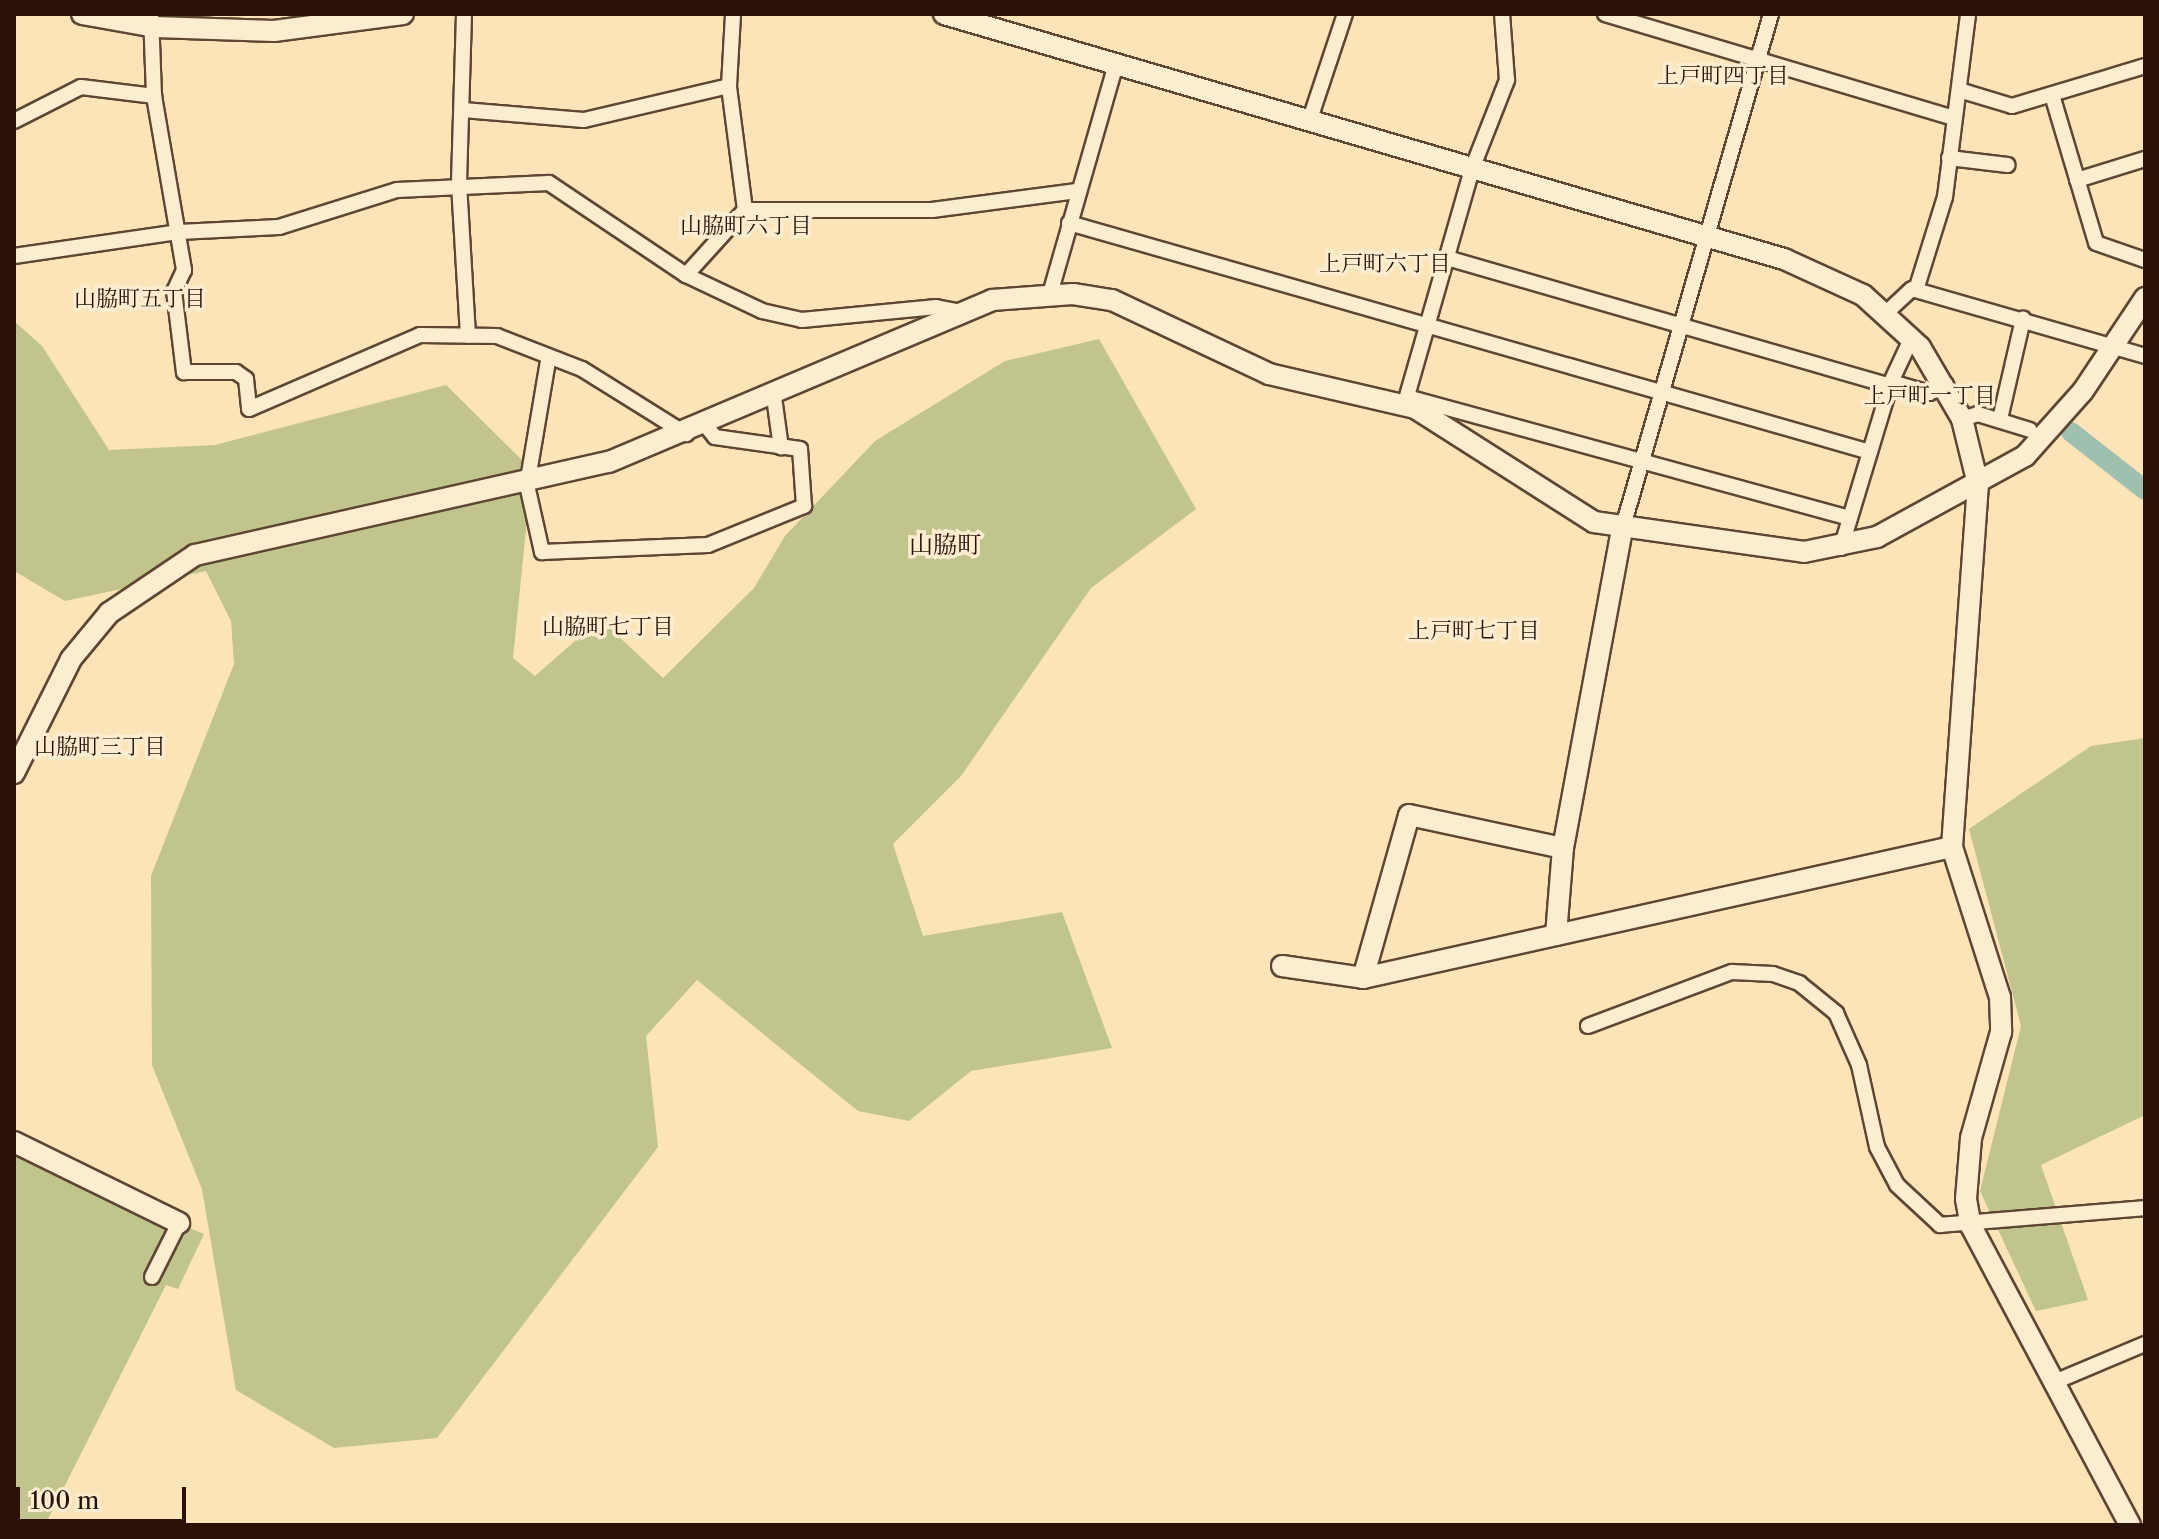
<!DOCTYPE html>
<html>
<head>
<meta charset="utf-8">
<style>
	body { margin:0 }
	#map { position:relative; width:2159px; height:1539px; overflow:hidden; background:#fbe4b7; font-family:"Libre Caslon Text","Noto Serif JP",serif }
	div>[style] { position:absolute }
	.green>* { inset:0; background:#c1c48d }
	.river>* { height:20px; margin:-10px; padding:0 10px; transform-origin:10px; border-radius:10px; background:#9fbfaf }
	.roads { filter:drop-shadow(2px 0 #5e4633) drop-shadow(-2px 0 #5e4633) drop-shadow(0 2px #5e4633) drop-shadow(0 -2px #5e4633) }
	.street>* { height:14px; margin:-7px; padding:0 7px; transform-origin:7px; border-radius:7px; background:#fcedd0 }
	.secondary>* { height:20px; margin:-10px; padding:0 10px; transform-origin:10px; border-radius:10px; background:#fcedd0 }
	span { translate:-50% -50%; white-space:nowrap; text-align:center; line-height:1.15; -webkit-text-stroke:7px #fcedd0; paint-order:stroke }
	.neighbourhood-label { font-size:22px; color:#2a1107 }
	.quarter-label { font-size:24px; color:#2a1107 }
	.frame { position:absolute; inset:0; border:16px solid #2a1107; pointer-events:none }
	.scale { position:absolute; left:16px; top:1487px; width:170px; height:36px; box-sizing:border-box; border:4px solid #2a1107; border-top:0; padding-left:10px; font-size:24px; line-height:28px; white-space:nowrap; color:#2a1107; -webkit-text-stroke:6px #fcedd0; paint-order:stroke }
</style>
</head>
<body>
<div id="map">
	<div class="green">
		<div style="clip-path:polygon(14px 321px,42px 346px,109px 450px,215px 445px,446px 385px,532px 470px,513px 658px,535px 676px,600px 619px,663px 678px,754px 588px,785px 536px,875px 441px,1005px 361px,1099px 339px,1196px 509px,1091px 588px,961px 776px,893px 844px,923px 936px,1062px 912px,1112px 1048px,971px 1071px,909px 1121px,858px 1111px,697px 980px,646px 1036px,658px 1147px,437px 1438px,334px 1448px,236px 1390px,202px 1189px,152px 1065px,151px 876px,234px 664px,231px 621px,206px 571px,65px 601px,14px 571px)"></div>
		<div style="clip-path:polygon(2145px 738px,2145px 1115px,2041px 1165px,2088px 1300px,2036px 1311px,1980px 1191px,2021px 1026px,1969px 829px,2091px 746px)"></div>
		<div style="clip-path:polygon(14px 1154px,177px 1234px,182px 1225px,204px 1234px,178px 1289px,166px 1285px,45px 1525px,14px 1525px)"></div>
	</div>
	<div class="river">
		<div style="left:2071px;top:432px;width:94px;rotate:38.1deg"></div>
	</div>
	<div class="roads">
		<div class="street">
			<div style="left:151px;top:14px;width:82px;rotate:87.9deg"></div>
			<div style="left:154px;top:96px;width:177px;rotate:80.2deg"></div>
			<div style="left:184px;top:270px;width:23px;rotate:115deg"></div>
			<div style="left:174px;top:291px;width:82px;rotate:83deg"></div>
			<div style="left:184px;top:372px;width:52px"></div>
			<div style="left:236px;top:372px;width:12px;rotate:35deg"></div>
			<div style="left:246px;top:379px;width:30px;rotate:84deg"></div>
			<div style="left:249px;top:409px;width:186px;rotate:-23.4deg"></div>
			<div style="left:420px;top:335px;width:77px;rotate:0.7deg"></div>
			<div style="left:497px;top:336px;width:91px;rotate:21.2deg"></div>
			<div style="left:582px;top:369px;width:123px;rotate:32deg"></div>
			<div style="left:464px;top:14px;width:170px;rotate:91.7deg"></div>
			<div style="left:459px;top:184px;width:152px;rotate:86.6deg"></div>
			<div style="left:1605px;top:14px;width:364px;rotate:16.6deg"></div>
			<div style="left:1959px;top:90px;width:55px;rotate:16.8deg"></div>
			<div style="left:2012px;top:106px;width:139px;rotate:-16.7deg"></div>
			<div style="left:2052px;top:95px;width:154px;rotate:73.4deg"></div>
			<div style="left:2096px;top:243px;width:52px;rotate:19.1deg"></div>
			<div style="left:463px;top:110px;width:121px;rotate:4.7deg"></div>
			<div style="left:584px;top:120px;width:149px;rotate:-13.2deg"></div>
			<div style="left:14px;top:121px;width:75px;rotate:-26.9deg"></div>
			<div style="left:81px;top:87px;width:74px;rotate:7deg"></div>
			<div style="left:1309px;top:122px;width:114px;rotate:-71.6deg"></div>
			<div style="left:1949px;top:158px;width:59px;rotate:6.8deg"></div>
			<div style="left:2077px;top:180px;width:71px;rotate:-17.2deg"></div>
			<div style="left:745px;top:210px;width:187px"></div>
			<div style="left:932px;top:210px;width:146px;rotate:-7.5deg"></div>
			<div style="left:1069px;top:223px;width:833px;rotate:15.95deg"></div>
			<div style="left:14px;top:256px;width:167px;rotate:-8.3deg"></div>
			<div style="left:179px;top:232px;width:100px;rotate:-2.9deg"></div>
			<div style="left:279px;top:227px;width:124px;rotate:-17.4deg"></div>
			<div style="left:397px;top:190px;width:152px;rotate:-2.6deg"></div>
			<div style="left:549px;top:183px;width:165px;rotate:33.9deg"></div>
			<div style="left:686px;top:275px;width:84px;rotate:25.3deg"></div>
			<div style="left:762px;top:311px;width:41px;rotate:12.7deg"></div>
			<div style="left:802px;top:320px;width:135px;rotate:-5.5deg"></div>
			<div style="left:936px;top:307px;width:25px;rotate:11deg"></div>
			<div style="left:1447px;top:258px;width:461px;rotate:16.1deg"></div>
			<div style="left:686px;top:275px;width:88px;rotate:-47.8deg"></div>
			<div style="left:745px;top:210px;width:125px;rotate:-97.4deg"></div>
			<div style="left:729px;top:86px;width:72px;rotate:-86.8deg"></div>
			<div style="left:1916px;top:290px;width:97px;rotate:-72.7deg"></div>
			<div style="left:1945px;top:197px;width:184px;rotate:-82.8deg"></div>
			<div style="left:1050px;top:294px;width:236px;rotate:-74deg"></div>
			<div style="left:1886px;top:313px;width:35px;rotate:-43deg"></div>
			<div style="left:1912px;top:289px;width:242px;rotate:16deg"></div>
			<div style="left:548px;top:361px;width:126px;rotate:99.6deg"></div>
			<div style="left:527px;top:485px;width:69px;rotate:77.4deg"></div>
			<div style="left:542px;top:552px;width:166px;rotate:-2.4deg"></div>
			<div style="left:708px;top:545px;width:104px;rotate:-22.1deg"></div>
			<div style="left:804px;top:506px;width:57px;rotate:-94deg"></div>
			<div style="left:800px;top:449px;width:86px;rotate:-172deg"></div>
			<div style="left:715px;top:437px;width:14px;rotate:-129deg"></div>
			<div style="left:1891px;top:382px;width:50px;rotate:-65deg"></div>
			<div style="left:774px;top:397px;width:51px;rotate:82.2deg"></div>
			<div style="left:1407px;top:397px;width:459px;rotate:15.3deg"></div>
			<div style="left:1405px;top:403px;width:243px;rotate:-74deg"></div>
			<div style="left:1472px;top:169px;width:96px;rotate:-68.5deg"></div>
			<div style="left:1507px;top:80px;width:66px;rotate:-94.3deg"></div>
			<div style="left:1962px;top:419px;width:17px;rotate:-17deg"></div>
			<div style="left:1978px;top:414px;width:54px;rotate:17.1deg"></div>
			<div style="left:2000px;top:419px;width:103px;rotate:-77deg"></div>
			<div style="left:1622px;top:530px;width:537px;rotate:-73.89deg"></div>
			<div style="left:1841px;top:548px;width:173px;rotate:-73.2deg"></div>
			<div style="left:1891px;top:382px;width:40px;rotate:16deg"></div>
			<div style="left:1929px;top:393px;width:19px;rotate:-28deg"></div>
			<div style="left:1588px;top:1026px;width:154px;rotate:-20.6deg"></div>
			<div style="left:1732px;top:972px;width:41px;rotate:2.8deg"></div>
			<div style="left:1773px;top:974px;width:28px;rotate:19deg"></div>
			<div style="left:1799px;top:983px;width:48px;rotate:39deg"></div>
			<div style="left:1836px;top:1013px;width:57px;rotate:66.1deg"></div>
			<div style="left:1859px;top:1065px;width:84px;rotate:77.6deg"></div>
			<div style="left:1877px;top:1147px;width:43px;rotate:62.2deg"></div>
			<div style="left:1897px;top:1185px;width:59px;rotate:42.9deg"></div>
			<div style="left:1940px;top:1225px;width:206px;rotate:-4.7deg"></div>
			<div style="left:152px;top:1277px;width:60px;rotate:-63.4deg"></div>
			<div style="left:2052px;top:1383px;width:101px;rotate:-22.8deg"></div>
		</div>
		<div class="secondary">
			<div style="left:82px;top:14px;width:74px;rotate:10.1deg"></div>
			<div style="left:155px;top:27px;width:119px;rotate:1.9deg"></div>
			<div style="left:274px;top:31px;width:130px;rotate:-7.5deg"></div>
			<div style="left:944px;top:14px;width:875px;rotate:16.26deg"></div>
			<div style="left:1784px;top:259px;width:87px;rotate:24.5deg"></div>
			<div style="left:1863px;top:295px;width:77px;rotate:42.4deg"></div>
			<div style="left:1920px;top:347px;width:83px;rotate:59.7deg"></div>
			<div style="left:1962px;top:419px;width:67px;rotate:76.2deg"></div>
			<div style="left:1978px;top:484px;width:364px;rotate:94.1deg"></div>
			<div style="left:1952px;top:847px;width:157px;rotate:72.3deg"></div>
			<div style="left:2000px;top:997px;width:35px;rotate:88deg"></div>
			<div style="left:2001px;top:1032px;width:110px;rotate:105.8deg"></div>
			<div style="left:1971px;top:1138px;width:61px;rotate:94.7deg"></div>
			<div style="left:1966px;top:1199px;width:27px;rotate:80deg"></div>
			<div style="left:1971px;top:1226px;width:339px;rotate:62deg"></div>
			<div style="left:14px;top:773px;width:127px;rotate:-63.4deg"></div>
			<div style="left:71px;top:659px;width:60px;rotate:-50.4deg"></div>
			<div style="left:109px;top:613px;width:104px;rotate:-34deg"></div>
			<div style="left:195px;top:555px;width:424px;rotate:-12.7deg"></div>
			<div style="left:609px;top:462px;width:416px;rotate:-22.9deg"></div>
			<div style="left:992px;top:300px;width:81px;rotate:-4.2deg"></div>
			<div style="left:1073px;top:294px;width:39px;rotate:9deg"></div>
			<div style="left:1112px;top:300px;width:174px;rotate:25.2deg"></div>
			<div style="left:1269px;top:374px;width:150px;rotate:13.1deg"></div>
			<div style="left:1415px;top:408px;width:212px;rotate:32.5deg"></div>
			<div style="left:1594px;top:522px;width:212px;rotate:8.1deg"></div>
			<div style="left:1804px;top:552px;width:75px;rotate:-11.6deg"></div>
			<div style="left:1877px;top:537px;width:169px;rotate:-28.7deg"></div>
			<div style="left:2025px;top:456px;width:87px;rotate:-48.3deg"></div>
			<div style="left:2083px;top:391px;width:112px;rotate:-56.3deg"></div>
			<div style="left:1556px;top:935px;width:87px;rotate:-85.4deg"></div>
			<div style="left:1563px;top:848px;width:323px;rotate:-79.5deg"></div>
			<div style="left:1282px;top:966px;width:82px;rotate:8.4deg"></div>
			<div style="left:1363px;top:978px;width:603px;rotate:-12.54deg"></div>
			<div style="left:1363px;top:978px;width:169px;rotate:-74.2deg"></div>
			<div style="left:1409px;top:815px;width:157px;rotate:12.1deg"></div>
			<div style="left:14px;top:1142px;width:184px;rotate:26.1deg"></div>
		</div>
	</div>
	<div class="neighbourhood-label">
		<span style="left:1723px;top:76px">上戸町四丁目</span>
		<span style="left:746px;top:226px">山脇町六丁目</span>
		<span style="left:1385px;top:264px">上戸町六丁目</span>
		<span style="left:140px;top:299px">山脇町五丁目</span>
		<span style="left:1930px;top:396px">上戸町一丁目</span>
		<span style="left:608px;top:627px">山脇町七丁目</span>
		<span style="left:1474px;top:631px">上戸町七丁目</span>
		<span style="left:100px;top:747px">山脇町三丁目</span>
	</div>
	<div class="quarter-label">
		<span style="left:945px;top:545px">山脇町</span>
	</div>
	<div class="frame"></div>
	<div class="scale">100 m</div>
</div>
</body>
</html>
